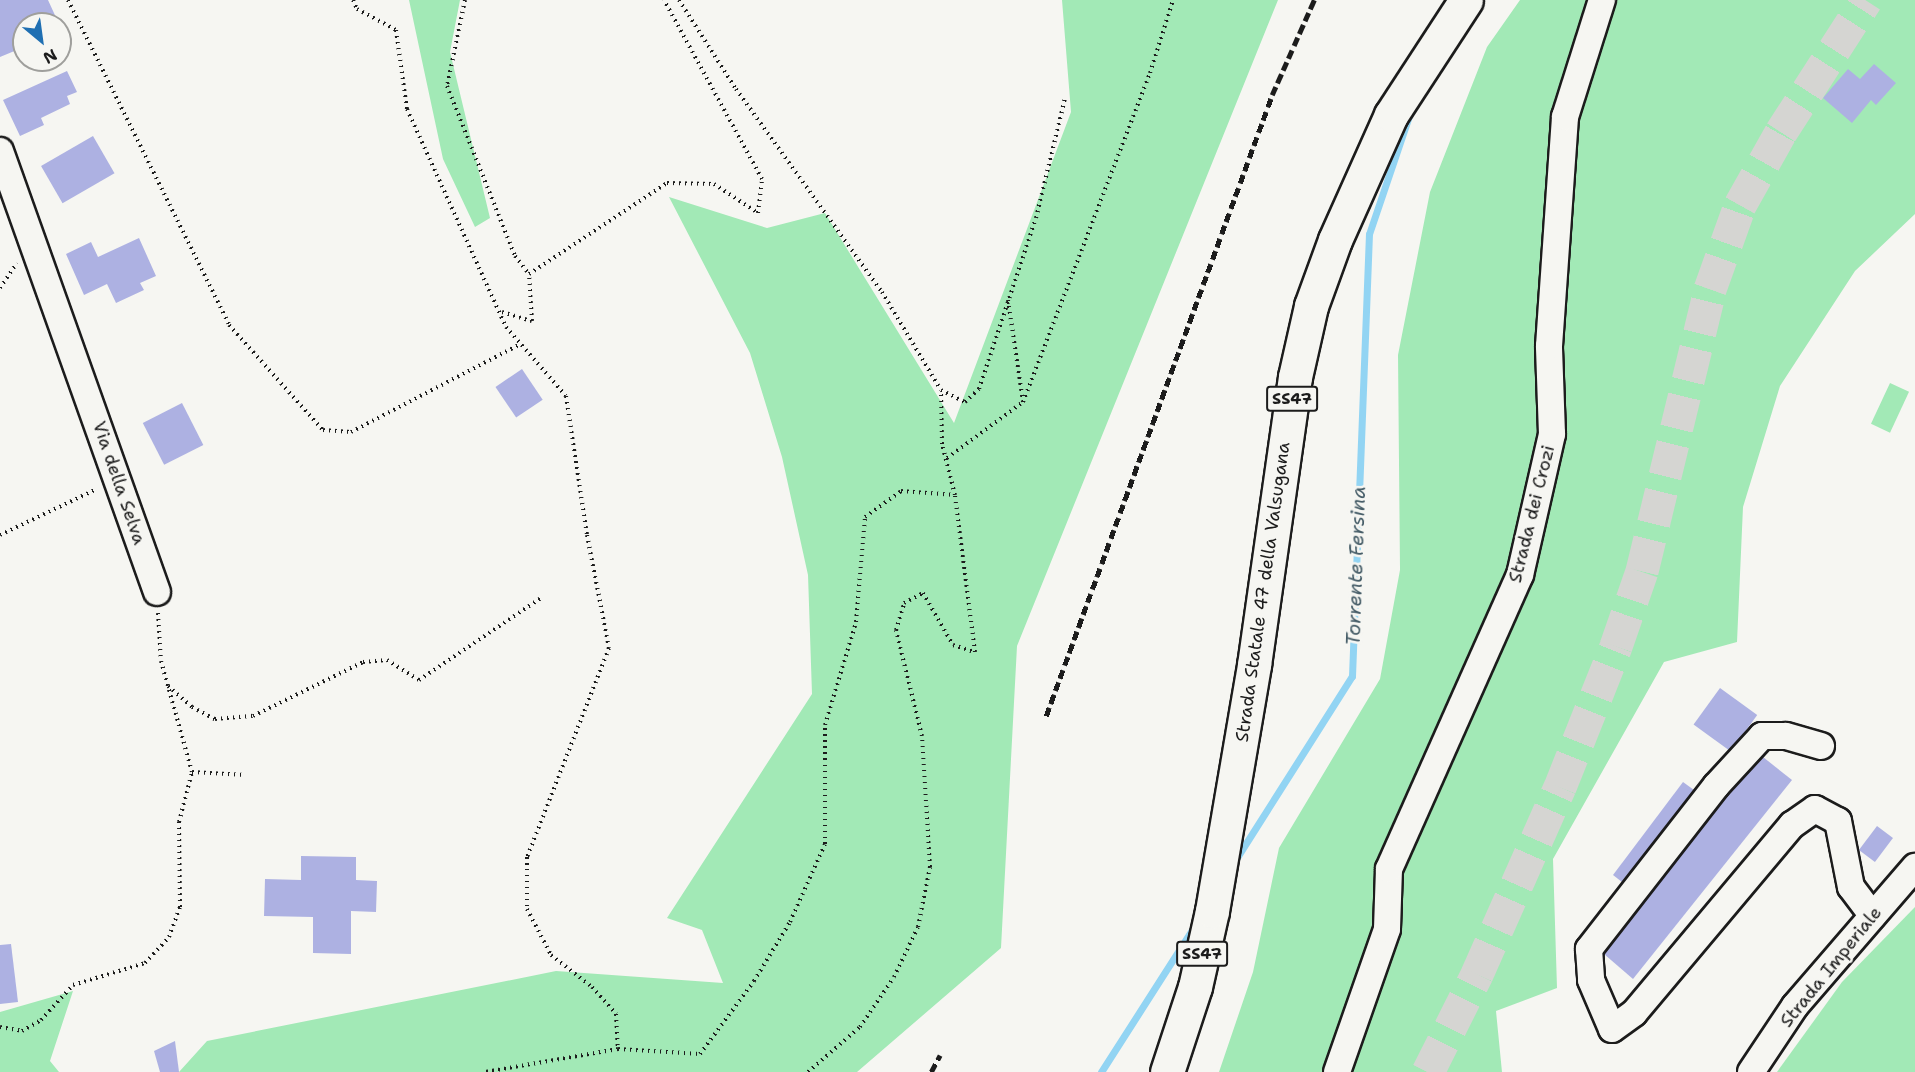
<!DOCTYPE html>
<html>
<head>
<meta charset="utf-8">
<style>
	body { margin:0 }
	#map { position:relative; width:1915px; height:1072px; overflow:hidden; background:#f6f6f2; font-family:"Shantell Sans",sans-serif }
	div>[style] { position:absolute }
	.green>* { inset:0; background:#a2e9b6; transform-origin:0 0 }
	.stream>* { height:7px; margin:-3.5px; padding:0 3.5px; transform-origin:3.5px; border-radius:3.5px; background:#92d4f3 }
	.building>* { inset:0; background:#adb1e2; transform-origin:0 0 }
	.highway-tunnel>* { height:33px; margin-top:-16.5px; transform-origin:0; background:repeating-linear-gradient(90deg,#d5d5d2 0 33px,transparent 0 49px) }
	.path>* { height:4px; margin-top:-2px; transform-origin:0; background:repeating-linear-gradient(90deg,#1c1c1c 0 1.5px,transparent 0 6px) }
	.roads { filter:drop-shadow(2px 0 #1c1c1c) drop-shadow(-2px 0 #1c1c1c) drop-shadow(0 2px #1c1c1c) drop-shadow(0 -2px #1c1c1c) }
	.minor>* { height:26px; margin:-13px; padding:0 13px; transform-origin:13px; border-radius:13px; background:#f6f6f2 }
	.highway>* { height:33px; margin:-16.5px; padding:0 16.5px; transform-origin:16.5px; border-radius:16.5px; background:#f6f6f2 }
	.rail>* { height:4.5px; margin-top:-2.25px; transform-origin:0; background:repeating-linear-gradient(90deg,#1c1c1c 0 9px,transparent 0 13.5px) }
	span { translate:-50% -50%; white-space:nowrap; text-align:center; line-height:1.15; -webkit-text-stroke:5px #f6f6f2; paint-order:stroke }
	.shield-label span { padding:2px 4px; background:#f6f6f2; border:2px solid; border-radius:4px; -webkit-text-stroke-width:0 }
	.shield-label { font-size:16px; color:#1c1c1c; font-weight:700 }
	.street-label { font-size:18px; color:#1c1c1c }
	.water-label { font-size:20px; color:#455c67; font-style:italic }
	.north { position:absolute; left:12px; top:12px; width:60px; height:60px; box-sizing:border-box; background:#f6f6f2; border:2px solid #9f9f9c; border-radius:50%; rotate:151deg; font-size:16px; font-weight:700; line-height:24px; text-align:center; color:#1c1c1c }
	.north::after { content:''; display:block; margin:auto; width:21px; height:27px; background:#1f6fb2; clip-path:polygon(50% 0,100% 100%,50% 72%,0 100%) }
</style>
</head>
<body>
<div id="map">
	<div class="green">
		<div style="clip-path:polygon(409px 0,460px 0,450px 52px,490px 218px,475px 227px,443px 159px)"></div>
		<div style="clip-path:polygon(1062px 0,1278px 0,1017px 646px,1001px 948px,857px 1072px,179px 1072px,207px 1041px,556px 971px,723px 983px,702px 930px,667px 918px,812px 694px,808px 575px,782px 457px,750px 353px,669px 197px,767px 228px,825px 213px,954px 423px,1071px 112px)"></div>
		<div style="clip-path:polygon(1520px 0,1915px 0,1915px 214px,1855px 271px,1780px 386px,1743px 507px,1737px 642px,1664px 662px,1553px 859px,1557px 988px,1496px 1011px,1502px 1072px,1219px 1072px,1253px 972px,1279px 848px,1380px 679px,1400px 570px,1398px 355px,1430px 192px,1487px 47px)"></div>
		<div style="left:1890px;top:383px;width:21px;height:45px;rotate:25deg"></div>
		<div style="clip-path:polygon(1915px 907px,1915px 1072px,1777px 1072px,1842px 982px)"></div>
		<div style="clip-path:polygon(73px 991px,50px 1061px,59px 1072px,0 1072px,0 1012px)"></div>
	</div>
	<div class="stream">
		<div style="left:1234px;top:862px;width:220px;rotate:-57.6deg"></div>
		<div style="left:1352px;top:676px;width:442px;rotate:-87.8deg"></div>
		<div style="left:1369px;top:234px;width:131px;rotate:-71.3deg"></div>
		<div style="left:1101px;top:1072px;width:174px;rotate:-57.4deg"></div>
	</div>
	<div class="building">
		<div style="clip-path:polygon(0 0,48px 0,59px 24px,24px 24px,24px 47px,0 57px)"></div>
		<div style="clip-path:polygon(1874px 64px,1896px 83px,1876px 105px,1871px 100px,1852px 123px,1823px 98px,1848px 69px,1860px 79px)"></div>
		<div style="clip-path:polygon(67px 71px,77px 92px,67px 96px,70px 104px,41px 118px,44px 125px,20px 136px,3px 100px)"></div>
		<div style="left:93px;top:136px;width:43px;height:60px;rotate:60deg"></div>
		<div style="clip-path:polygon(139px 238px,156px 276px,140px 283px,144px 290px,116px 303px,107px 284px,84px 295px,66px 254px,91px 242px,98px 257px)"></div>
		<div style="left:522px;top:369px;width:37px;height:32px;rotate:56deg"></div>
		<div style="left:182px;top:403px;width:47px;height:44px;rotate:63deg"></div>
		<div style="left:1720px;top:688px;width:46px;height:45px;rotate:36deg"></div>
		<div style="clip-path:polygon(1763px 757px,1792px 780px,1633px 979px,1604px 954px,1727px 796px)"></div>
		<div style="clip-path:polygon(1683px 782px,1694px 790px,1622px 882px,1613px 875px)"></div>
		<div style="left:1877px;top:826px;width:20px;height:30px;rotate:37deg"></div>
		<div style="clip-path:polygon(301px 856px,356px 857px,356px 880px,377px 881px,376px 912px,351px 911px,351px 954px,313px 953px,313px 917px,264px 916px,265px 879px,301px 880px)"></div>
		<div style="clip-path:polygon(11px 944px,18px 1002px,0 1004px,0 945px)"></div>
		<div style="clip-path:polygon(175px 1041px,179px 1072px,160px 1072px,154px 1051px)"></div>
	</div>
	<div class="highway-tunnel">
		<div style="left:1428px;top:1072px;width:110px;rotate:-63.4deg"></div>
		<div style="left:1477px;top:974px;width:205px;rotate:-66.1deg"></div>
		<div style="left:1560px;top:787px;width:152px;rotate:-68.3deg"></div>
		<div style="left:1616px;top:646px;width:79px;rotate:-70.9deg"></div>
		<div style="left:1642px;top:571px;width:290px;rotate:-76.4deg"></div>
		<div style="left:1710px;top:289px;width:89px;rotate:-70.3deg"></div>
		<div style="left:1740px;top:205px;width:84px;rotate:-60.7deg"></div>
		<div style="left:1781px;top:132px;width:157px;rotate:-57.2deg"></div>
	</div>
	<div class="path">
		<div style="left:68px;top:0;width:363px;rotate:63.6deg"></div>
		<div style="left:229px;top:325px;width:141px;rotate:48.2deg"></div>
		<div style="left:323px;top:430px;width:28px;rotate:4deg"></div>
		<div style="left:351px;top:432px;width:191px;rotate:-27.4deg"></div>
		<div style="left:353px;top:0;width:10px;rotate:66deg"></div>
		<div style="left:357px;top:9px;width:44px;rotate:28.3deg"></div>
		<div style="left:396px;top:30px;width:80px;rotate:82.1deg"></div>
		<div style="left:407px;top:109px;width:239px;rotate:65.6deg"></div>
		<div style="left:506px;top:327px;width:91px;rotate:49deg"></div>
		<div style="left:566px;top:396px;width:141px;rotate:81.4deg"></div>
		<div style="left:587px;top:535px;width:115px;rotate:79deg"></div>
		<div style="left:609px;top:648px;width:225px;rotate:111.4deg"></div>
		<div style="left:527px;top:857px;width:52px;rotate:90deg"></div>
		<div style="left:527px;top:909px;width:52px;rotate:62.4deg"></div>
		<div style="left:551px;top:955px;width:52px;rotate:38deg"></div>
		<div style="left:592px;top:987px;width:36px;rotate:48deg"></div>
		<div style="left:616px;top:1014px;width:35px;rotate:87deg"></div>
		<div style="left:618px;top:1049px;width:135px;rotate:170.2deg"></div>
		<div style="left:465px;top:0;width:88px;rotate:101.8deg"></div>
		<div style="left:447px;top:86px;width:183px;rotate:68.2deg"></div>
		<div style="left:515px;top:256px;width:23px;rotate:52deg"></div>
		<div style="left:679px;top:0;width:106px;rotate:57.4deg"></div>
		<div style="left:736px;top:89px;width:250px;rotate:54.3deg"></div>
		<div style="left:882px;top:292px;width:114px;rotate:59deg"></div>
		<div style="left:941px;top:390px;width:27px;rotate:27deg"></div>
		<div style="left:965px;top:402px;width:19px;rotate:-43deg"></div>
		<div style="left:979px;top:389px;width:180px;rotate:-71.6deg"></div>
		<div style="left:1036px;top:218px;width:123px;rotate:-76.4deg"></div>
		<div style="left:0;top:288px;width:30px;rotate:-56deg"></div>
		<div style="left:1008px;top:300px;width:103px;rotate:81.6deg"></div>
		<div style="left:1023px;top:402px;width:353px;rotate:-68.9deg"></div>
		<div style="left:1150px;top:73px;width:77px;rotate:-72.5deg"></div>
		<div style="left:502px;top:312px;width:31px;rotate:17deg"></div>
		<div style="left:532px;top:321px;width:47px;rotate:-93.7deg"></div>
		<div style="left:529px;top:274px;width:165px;rotate:-33.4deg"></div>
		<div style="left:667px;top:183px;width:47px;rotate:1.2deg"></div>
		<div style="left:714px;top:184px;width:53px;rotate:33.4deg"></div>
		<div style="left:758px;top:213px;width:34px;rotate:-83deg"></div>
		<div style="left:762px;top:179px;width:204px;rotate:-118.7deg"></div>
		<div style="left:947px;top:458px;width:94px;rotate:-36.4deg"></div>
		<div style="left:0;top:535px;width:107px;rotate:-25.4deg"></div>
		<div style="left:158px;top:613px;width:48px;rotate:86.4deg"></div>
		<div style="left:161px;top:661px;width:115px;rotate:74.4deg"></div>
		<div style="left:192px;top:772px;width:53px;rotate:3.2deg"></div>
		<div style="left:168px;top:686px;width:32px;rotate:41deg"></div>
		<div style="left:192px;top:707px;width:26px;rotate:28deg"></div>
		<div style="left:215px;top:719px;width:38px;rotate:-5deg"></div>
		<div style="left:253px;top:716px;width:123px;rotate:-26.1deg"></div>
		<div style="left:363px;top:662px;width:24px;rotate:-5deg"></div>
		<div style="left:387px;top:660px;width:38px;rotate:32deg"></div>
		<div style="left:419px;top:680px;width:147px;rotate:-33.9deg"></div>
		<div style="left:0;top:1027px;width:22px;rotate:10deg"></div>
		<div style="left:22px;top:1031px;width:22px;rotate:-30deg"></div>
		<div style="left:41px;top:1020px;width:47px;rotate:-47.6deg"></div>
		<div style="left:73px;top:985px;width:75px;rotate:-17deg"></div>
		<div style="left:145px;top:963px;width:35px;rotate:-47deg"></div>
		<div style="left:169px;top:937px;width:32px;rotate:-70deg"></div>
		<div style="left:180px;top:907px;width:85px;rotate:-90.7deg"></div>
		<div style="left:179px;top:822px;width:52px;rotate:-75.4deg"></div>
		<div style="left:618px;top:1049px;width:82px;rotate:3.5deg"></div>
		<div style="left:700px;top:1054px;width:91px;rotate:-53.5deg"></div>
		<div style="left:754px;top:981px;width:69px;rotate:-58.6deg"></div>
		<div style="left:790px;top:922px;width:85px;rotate:-65.8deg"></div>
		<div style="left:825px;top:844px;width:119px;rotate:-90deg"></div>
		<div style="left:825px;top:725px;width:108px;rotate:-73.2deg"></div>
		<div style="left:856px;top:622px;width:105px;rotate:-85.1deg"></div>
		<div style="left:865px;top:517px;width:44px;rotate:-35.8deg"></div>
		<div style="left:901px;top:491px;width:54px;rotate:4.2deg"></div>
		<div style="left:808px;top:1072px;width:69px;rotate:-40.9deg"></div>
		<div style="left:860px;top:1027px;width:60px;rotate:-55.8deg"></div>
		<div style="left:894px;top:977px;width:55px;rotate:-64.4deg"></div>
		<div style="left:918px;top:927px;width:61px;rotate:-78.7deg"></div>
		<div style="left:930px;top:867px;width:131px;rotate:-93.5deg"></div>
		<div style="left:922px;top:736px;width:109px;rotate:-103.8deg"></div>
		<div style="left:896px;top:630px;width:28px;rotate:-73deg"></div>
		<div style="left:904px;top:603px;width:21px;rotate:-28deg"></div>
		<div style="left:923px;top:593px;width:60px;rotate:60deg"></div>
		<div style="left:953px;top:645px;width:23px;rotate:18deg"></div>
		<div style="left:975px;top:652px;width:158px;rotate:-97.3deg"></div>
		<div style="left:955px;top:495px;width:53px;rotate:-104.3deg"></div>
		<div style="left:942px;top:444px;width:54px;rotate:-91.1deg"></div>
	</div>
	<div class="roads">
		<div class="minor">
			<div style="left:0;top:151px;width:468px;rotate:70.4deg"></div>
			<div style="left:1821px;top:746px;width:37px;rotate:-164deg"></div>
			<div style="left:1785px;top:736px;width:23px;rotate:180deg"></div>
			<div style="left:1762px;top:736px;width:68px;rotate:132.6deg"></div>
			<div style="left:1716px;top:786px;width:207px;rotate:127.9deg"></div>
			<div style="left:1589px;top:949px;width:31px;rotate:86deg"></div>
			<div style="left:1591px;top:980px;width:53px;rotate:66.8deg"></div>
			<div style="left:1612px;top:1029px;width:27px;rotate:-36deg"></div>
			<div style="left:1634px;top:1013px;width:246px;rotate:-50deg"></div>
			<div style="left:1792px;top:825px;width:28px;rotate:-35deg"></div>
			<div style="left:1815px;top:809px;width:26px;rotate:28deg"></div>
			<div style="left:1838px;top:821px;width:67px;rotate:78.9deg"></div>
			<div style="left:1851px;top:887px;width:36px;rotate:53deg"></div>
			<div style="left:1337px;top:1072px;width:151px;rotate:-70.7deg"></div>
			<div style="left:1387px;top:929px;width:60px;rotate:-88.1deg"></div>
			<div style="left:1389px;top:869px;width:322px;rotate:-66deg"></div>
			<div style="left:1520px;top:575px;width:145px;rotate:-77.2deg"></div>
			<div style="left:1552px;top:434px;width:88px;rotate:-92deg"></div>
			<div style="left:1549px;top:346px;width:230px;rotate:-86deg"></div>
			<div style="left:1565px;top:117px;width:123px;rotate:-72.5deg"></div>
			<div style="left:1751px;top:1072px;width:79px;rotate:-56.3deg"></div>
			<div style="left:1795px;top:1006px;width:184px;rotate:-49.2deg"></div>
		</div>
		<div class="highway">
			<div style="left:1167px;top:1072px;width:89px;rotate:-71.8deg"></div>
			<div style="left:1195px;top:987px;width:78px;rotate:-77.4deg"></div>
			<div style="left:1212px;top:911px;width:250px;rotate:-80.3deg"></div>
			<div style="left:1254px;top:665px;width:291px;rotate:-81.9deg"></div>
			<div style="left:1295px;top:377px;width:73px;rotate:-77.3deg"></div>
			<div style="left:1311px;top:306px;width:70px;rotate:-70deg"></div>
			<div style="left:1335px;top:240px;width:137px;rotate:-65.9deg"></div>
			<div style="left:1391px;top:115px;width:137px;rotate:-56.9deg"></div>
		</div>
	</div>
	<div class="rail">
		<div style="left:1046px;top:716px;width:661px;rotate:-70deg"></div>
		<div style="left:1272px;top:95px;width:104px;rotate:-66.1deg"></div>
		<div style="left:931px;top:1072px;width:19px;rotate:-62deg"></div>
	</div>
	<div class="shield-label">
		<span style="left:1292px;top:399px">SS47</span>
		<span style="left:1202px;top:954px">SS47</span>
	</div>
	<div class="street-label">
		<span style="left:119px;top:483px;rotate:71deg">Via della Selva</span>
		<span style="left:1532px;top:514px;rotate:-76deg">Strada dei Crozi</span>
		<span style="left:1263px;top:592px;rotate:-82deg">Strada Statale 47 della Valsugana</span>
		<span style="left:1831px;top:967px;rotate:-51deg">Strada Imperiale</span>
	</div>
	<div class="water-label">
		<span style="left:1356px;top:566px;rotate:-88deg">Torrente Fersina</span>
	</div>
	<div class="north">N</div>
</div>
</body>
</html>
